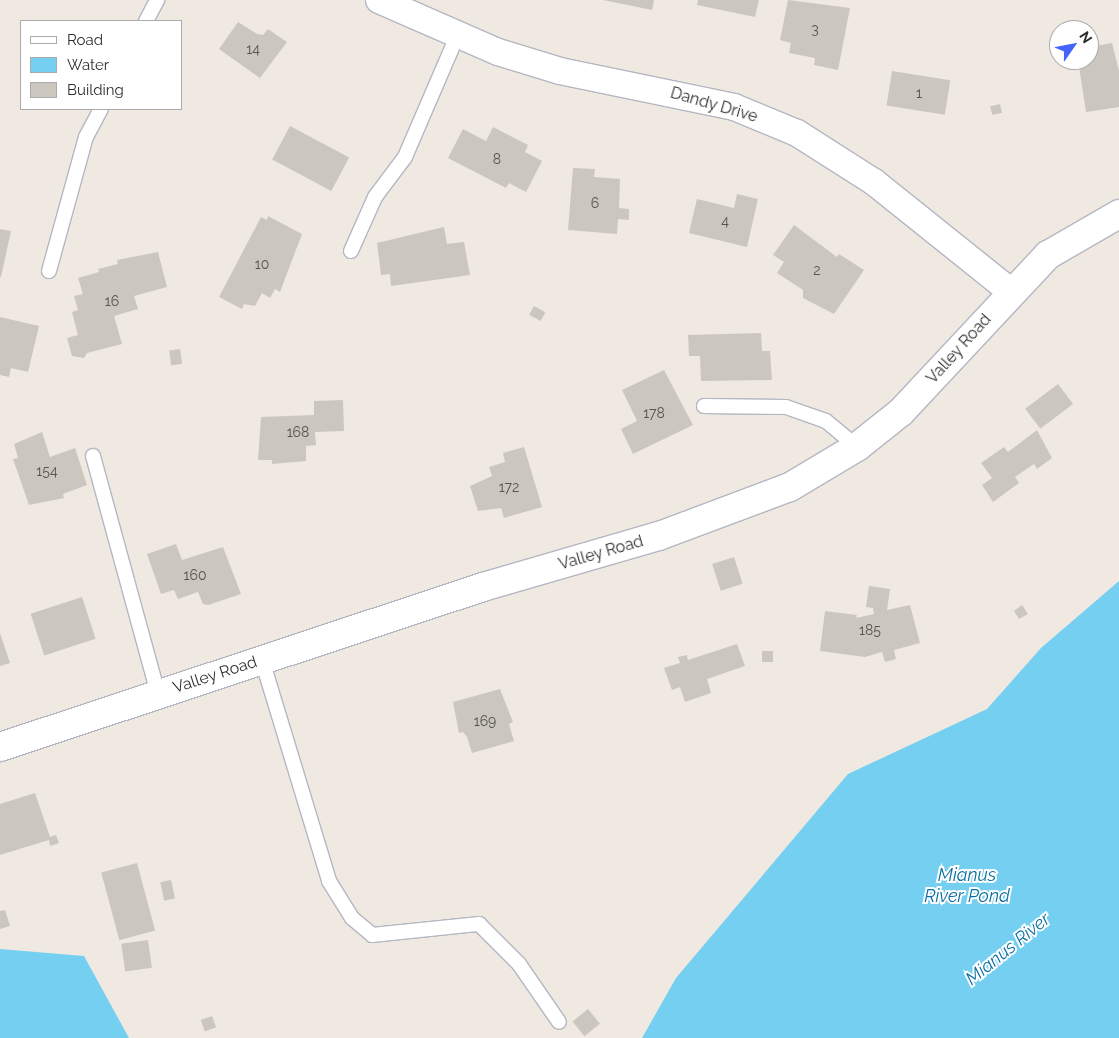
<!DOCTYPE html>
<html>
<head>
<meta charset="utf-8">
<style>
	body { margin:0 }
	#map { position:relative; width:1119px; height:1038px; overflow:hidden; background:#efe9e1; font-family:Raleway,sans-serif }
	div>[style] { position:absolute }
	.water>* { inset:0; background:#75cff0 }
	.building>* { inset:0; background:#cbc7bf; transform-origin:0 0 }
	.roads { filter:drop-shadow(1px 0 #b4b7c1) drop-shadow(-1px 0 #b4b7c1) drop-shadow(0 1px #b4b7c1) drop-shadow(0 -1px #b4b7c1) }
	.lane>* { height:14px; margin:-7px; padding:0 7px; transform-origin:7px; border-radius:7px; background:#fff }
	.street>* { height:26px; margin:-13px; padding:0 13px; transform-origin:13px; border-radius:13px; background:#fff }
	.secondary>* { height:28px; margin:-14px; padding:0 14px; transform-origin:14px; border-radius:14px; background:#fff }
	span { translate:-50% -50%; white-space:nowrap; text-align:center; line-height:1.15; -webkit-text-stroke:4px #fff; paint-order:stroke }
	.number-label { font-size:14px; color:#555452 }
	.number-label span { -webkit-text-stroke-width:0 }
	.street-label { font-size:16px; color:#2e2e2e }
	.water-label { font-size:18px; color:#0d6fa3; font-style:italic }
	.legend { position:absolute; left:20px; top:20px; width:162px; height:90px; box-sizing:border-box; background:#fff; border:1px solid #ababab; margin:0; padding:6px 9px; list-style:none; font-size:15px; color:#2e2e2e }
	.legend li { display:flex; align-items:center; gap:10px; height:25px }
	.legend b { width:25px; border:1px solid #ababab }
	.north { position:absolute; left:1049px; top:20px; width:50px; height:50px; box-sizing:border-box; background:#fff; border:1px solid #ababab; border-radius:50%; rotate:57deg; font-size:14px; font-weight:700; line-height:20px; text-align:center; color:#2e2e2e }
	.north::after { content:''; display:block; margin:auto; width:18px; height:22px; background:#4264fb; clip-path:polygon(50% 0,100% 100%,50% 72%,0 100%) }
</style>
</head>
<body>
<div id="map">
	<div class="water">
		<div style="clip-path:polygon(1119px 581px,1119px 1038px,642px 1038px,676px 978px,848px 774px,987px 709px,1041px 648px)"></div>
		<div style="clip-path:polygon(0 949px,84px 956px,129px 1038px,0 1038px)"></div>
	</div>
	<div class="building">
		<div style="clip-path:polygon(603px 0,654px 0,652px 10px)"></div>
		<div style="clip-path:polygon(698px 0,759px 0,755px 17px,697px 5px)"></div>
		<div style="clip-path:polygon(788px 0,850px 8px,838px 70px,814px 65px,815px 58px,789px 53px,791px 43px,780px 40px)"></div>
		<div style="clip-path:polygon(238px 22px,257px 34px,263px 35px,268px 29px,287px 42px,260px 78px,219px 49px)"></div>
		<div style="clip-path:polygon(1112px 43px,1119px 71px,1119px 107px,1086px 112px,1078px 60px,1089px 60px,1089px 47px)"></div>
		<div style="left:892px;top:71px;width:59px;height:35px;rotate:9deg"></div>
		<div style="left:1000px;top:104px;width:9px;height:10px;rotate:77deg"></div>
		<div style="left:290px;top:126px;width:67px;height:38px;rotate:28deg"></div>
		<div style="clip-path:polygon(493px 127px,528px 145px,525px 152px,542px 161px,526px 192px,509px 183px,506px 188px,448px 158px,463px 129px,486px 141px)"></div>
		<div style="clip-path:polygon(573px 168px,595px 169px,594px 177px,620px 179px,619px 208px,629px 209px,629px 220px,618px 219px,617px 234px,568px 230px)"></div>
		<div style="clip-path:polygon(737px 194px,758px 199px,747px 247px,689px 233px,697px 199px,734px 208px)"></div>
		<div style="clip-path:polygon(268px 216px,302px 234px,280px 292px,275px 289px,270px 298px,262px 293px,255px 306px,244px 304px,242px 309px,219px 297px,261px 217px,267px 220px)"></div>
		<div style="clip-path:polygon(794px 225px,837px 257px,839px 254px,864px 270px,834px 314px,803px 298px,803px 290px,777px 273px,784px 262px,773px 255px)"></div>
		<div style="clip-path:polygon(444px 227px,447px 244px,464px 242px,470px 275px,391px 286px,390px 274px,381px 275px,377px 243px)"></div>
		<div style="clip-path:polygon(0 229px,11px 231px,1px 277px,0 277px)"></div>
		<div style="clip-path:polygon(158px 252px,167px 287px,134px 296px,138px 309px,114px 316px,122px 344px,87px 353px,84px 358px,72px 356px,67px 338px,78px 335px,72px 312px,78px 310px,74px 296px,83px 294px,78px 278px,99px 272px,98px 269px,118px 264px,117px 260px)"></div>
		<div style="left:534px;top:306px;width:13px;height:10px;rotate:29deg"></div>
		<div style="clip-path:polygon(0 317px,39px 326px,28px 372px,11px 368px,9px 377px,0 375px)"></div>
		<div style="clip-path:polygon(761px 333px,762px 351px,770px 351px,772px 380px,701px 381px,700px 356px,689px 356px,688px 335px)"></div>
		<div style="left:180px;top:349px;width:15px;height:11px;rotate:82deg"></div>
		<div style="clip-path:polygon(664px 370px,693px 425px,633px 454px,621px 429px,637px 421px,622px 390px)"></div>
		<div style="left:1058px;top:384px;width:25px;height:41px;rotate:53deg"></div>
		<div style="clip-path:polygon(343px 400px,344px 431px,315px 432px,316px 445px,306px 446px,306px 461px,272px 464px,272px 460px,258px 460px,261px 417px,314px 415px,314px 401px)"></div>
		<div style="clip-path:polygon(1037px 430px,1052px 458px,1037px 469px,1034px 464px,1015px 477px,1019px 483px,993px 502px,982px 485px,992px 478px,981px 463px,1004px 447px,1008px 452px)"></div>
		<div style="clip-path:polygon(42px 432px,50px 457px,75px 448px,87px 485px,63px 494px,64px 498px,29px 505px,13px 459px,18px 458px,14px 444px)"></div>
		<div style="clip-path:polygon(524px 447px,542px 507px,504px 518px,501px 508px,478px 511px,470px 486px,492px 476px,489px 467px,505px 462px,503px 453px)"></div>
		<div style="clip-path:polygon(176px 544px,182px 560px,223px 547px,241px 594px,208px 605px,203px 604px,198px 592px,178px 599px,174px 590px,161px 594px,147px 554px)"></div>
		<div style="left:734px;top:557px;width:28px;height:23px;rotate:72deg"></div>
		<div style="clip-path:polygon(869px 586px,890px 589px,887px 610px,910px 605px,920px 643px,894px 650px,896px 659px,885px 662px,882px 652px,865px 657px,820px 651px,825px 611px,857px 615px,856px 618px,874px 614px,873px 608px,866px 607px)"></div>
		<div style="left:82px;top:597px;width:44px;height:54px;rotate:72deg"></div>
		<div style="clip-path:polygon(1022px 605px,1028px 614px,1019px 619px,1014px 611px)"></div>
		<div style="clip-path:polygon(0 633px,10px 663px,0 666px)"></div>
		<div style="clip-path:polygon(737px 644px,745px 666px,707px 679px,711px 693px,685px 702px,680px 687px,672px 690px,664px 668px,680px 663px,678px 657px,687px 655px,688px 660px)"></div>
		<div style="left:762px;top:651px;width:11px;height:11px"></div>
		<div style="clip-path:polygon(500px 689px,513px 722px,509px 724px,514px 741px,472px 753px,467px 737px,463px 732px,459px 733px,453px 702px)"></div>
		<div style="clip-path:polygon(35px 793px,50px 837px,56px 835px,59px 843px,50px 846px,49px 840px,0 855px,0 804px)"></div>
		<div style="left:137px;top:863px;width:70px;height:37px;rotate:75deg"></div>
		<div style="left:171px;top:880px;width:19px;height:11px;rotate:78deg"></div>
		<div style="clip-path:polygon(5px 910px,10px 926px,0 929px,0 911px)"></div>
		<div style="left:148px;top:940px;width:28px;height:27px;rotate:82deg"></div>
		<div style="left:588px;top:1009px;width:19px;height:20px;rotate:51deg"></div>
		<div style="left:212px;top:1016px;width:12px;height:12px;rotate:70deg"></div>
	</div>
	<div class="roads">
		<div class="lane">
			<div style="left:146px;top:21px;width:24px;rotate:-62deg"></div>
			<div style="left:351px;top:251px;width:59px;rotate:-66deg"></div>
			<div style="left:375px;top:197px;width:50px;rotate:-53.1deg"></div>
			<div style="left:405px;top:157px;width:132px;rotate:-66.7deg"></div>
			<div style="left:49px;top:271px;width:139px;rotate:-74.6deg"></div>
			<div style="left:86px;top:137px;width:32px;rotate:-62deg"></div>
			<div style="left:704px;top:406px;width:82px;rotate:0.7deg"></div>
			<div style="left:786px;top:407px;width:42px;rotate:19.3deg"></div>
			<div style="left:826px;top:421px;width:40px;rotate:40deg"></div>
			<div style="left:93px;top:456px;width:247px;rotate:74.7deg"></div>
			<div style="left:262px;top:660px;width:231px;rotate:73.1deg"></div>
			<div style="left:329px;top:881px;width:44px;rotate:58.1deg"></div>
			<div style="left:352px;top:918px;width:26px;rotate:40deg"></div>
			<div style="left:372px;top:935px;width:108px;rotate:-5.9deg"></div>
			<div style="left:479px;top:924px;width:57px;rotate:45deg"></div>
			<div style="left:519px;top:964px;width:70px;rotate:55.4deg"></div>
		</div>
		<div class="street">
			<div style="left:379px;top:0;width:130px;rotate:23.6deg"></div>
			<div style="left:498px;top:52px;width:65px;rotate:17deg"></div>
			<div style="left:560px;top:71px;width:178px;rotate:11.7deg"></div>
			<div style="left:734px;top:107px;width:68px;rotate:22.4deg"></div>
			<div style="left:797px;top:133px;width:91px;rotate:32.5deg"></div>
			<div style="left:874px;top:182px;width:174px;rotate:38.7deg"></div>
		</div>
		<div class="secondary">
			<div style="left:0;top:747px;width:509px;rotate:-18.33deg"></div>
			<div style="left:483px;top:587px;width:183px;rotate:-16.2deg"></div>
			<div style="left:659px;top:536px;width:140px;rotate:-20.5deg"></div>
			<div style="left:790px;top:487px;width:78px;rotate:-30.8deg"></div>
			<div style="left:857px;top:447px;width:56px;rotate:-38.5deg"></div>
			<div style="left:901px;top:412px;width:215px;rotate:-46.9deg"></div>
			<div style="left:1048px;top:255px;width:82px;rotate:-30deg"></div>
		</div>
	</div>
	<div class="number-label">
		<span style="left:815px;top:29px">3</span>
		<span style="left:253px;top:49px">14</span>
		<span style="left:919px;top:93px">1</span>
		<span style="left:497px;top:159px">8</span>
		<span style="left:595px;top:203px">6</span>
		<span style="left:725px;top:221px">4</span>
		<span style="left:262px;top:264px">10</span>
		<span style="left:817px;top:270px">2</span>
		<span style="left:112px;top:301px">16</span>
		<span style="left:654px;top:413px">178</span>
		<span style="left:298px;top:432px">168</span>
		<span style="left:47px;top:471px">154</span>
		<span style="left:509px;top:487px">172</span>
		<span style="left:195px;top:575px">160</span>
		<span style="left:870px;top:630px">185</span>
		<span style="left:485px;top:721px">169</span>
	</div>
	<div class="street-label">
		<span style="left:714px;top:105px;rotate:16deg">Dandy Drive</span>
		<span style="left:959px;top:349px;rotate:-48deg">Valley Road</span>
		<span style="left:601px;top:553px;rotate:-16deg">Valley Road</span>
		<span style="left:215px;top:675px;rotate:-18deg">Valley Road</span>
	</div>
	<div class="water-label">
		<span style="left:967px;top:886px">Mianus<br>River Pond</span>
		<span style="left:1008px;top:949px;rotate:-39deg">Mianus River</span>
	</div>
	<ul class="legend">
	<li><b style="height:6px;background:#fff"></b>Road</li>
	<li><b style="height:14px;background:#75cff0"></b>Water</li>
	<li><b style="height:14px;background:#cbc7bf"></b>Building</li>
	</ul>
	<div class="north">N</div>
</div>
</body>
</html>
